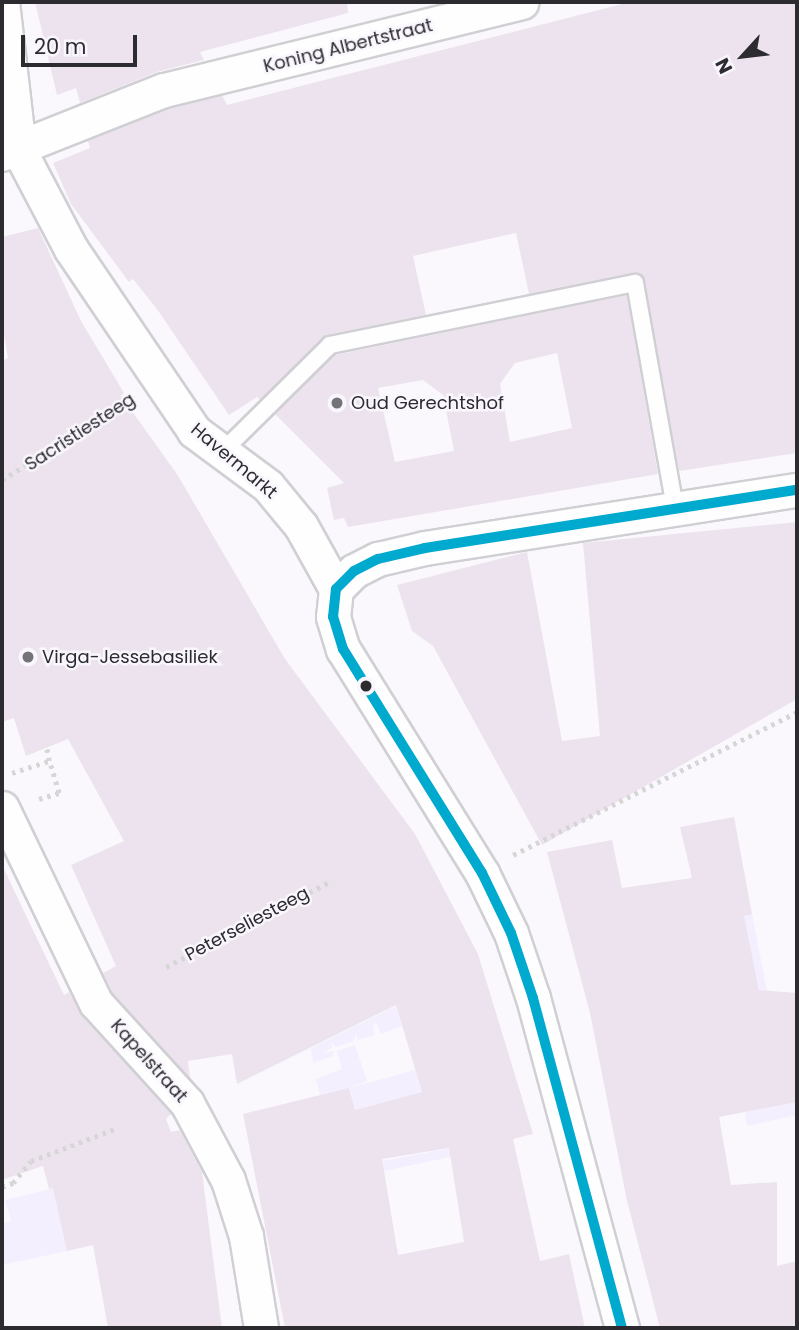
<!DOCTYPE html>
<html>
<head>
<meta charset="utf-8">
<style>
	body { margin:0 }
	#map { position:relative; width:799px; height:1330px; overflow:hidden; background:#faf8fc; font-family:Poppins,sans-serif }
	div>[style] { position:absolute }
	.green>* { inset:0; background:#f3effe }
	.building>* { inset:0; background:#ede3ee }
	.path>* { height:4.5px; margin-top:-2.25px; transform-origin:0; background:repeating-linear-gradient(90deg,#d6d6d7 0 3.5px,transparent 0 8.5px) }
	.roads { filter:drop-shadow(2px 0 #d0cfd3) drop-shadow(-2px 0 #d0cfd3) drop-shadow(0 2px #d0cfd3) drop-shadow(0 -2px #d0cfd3) }
	.lane>* { height:16px; margin:-8px; padding:0 8px; transform-origin:8px; border-radius:8px; background:#fefeff }
	.street>* { height:33px; margin:-16.5px; padding:0 16.5px; transform-origin:16.5px; border-radius:16.5px; background:#fefeff }
	.bus-1>* { height:10px; margin:-5px; padding:0 5px; transform-origin:5px; border-radius:5px; background:#00a9ce }
	.dots>* { width:19px; height:19px; translate:-50% -50%; box-sizing:border-box; border:4px solid #f9f7fd; border-radius:50% }
	span { translate:-50% -50%; white-space:nowrap; text-align:center; line-height:1.15; -webkit-text-stroke:5px #f9f7fd; paint-order:stroke }
	.street-label { font-size:18px; color:#2c2b30 }
	.poi-label { font-size:18px; color:#2c2b30 }
	.left { translate:0 -50%; text-align:left }
	.frame { position:absolute; inset:0; border:4px solid #2c2b30; pointer-events:none }
	.north { position:absolute; left:708px; top:21px; width:70px; height:70px; -webkit-text-stroke:5px #f9f7fd; paint-order:stroke; rotate:243deg; font-size:19px; font-weight:700; line-height:28px; text-align:center; color:#2c2b30 }
	.north::after { content:''; display:block; margin:auto; width:24px; height:32px; background:#2c2b30; clip-path:polygon(50% 0,100% 100%,50% 72%,0 100%) }
	.scale { position:absolute; left:21px; top:35px; width:116px; height:32px; box-sizing:border-box; border:4px solid #2c2b30; border-top:0; padding-left:9px; font-size:21px; line-height:24px; white-space:nowrap; color:#2c2b30; -webkit-text-stroke:5px #f9f7fd; paint-order:stroke }
</style>
</head>
<body>
<div id="map">
	<div class="green">
		<div style="clip-path:polygon(752px 914px,767px 991px,759px 990px,753px 960px,709px 967px,702px 923px)"></div>
		<div style="clip-path:polygon(396px 1006px,402px 1026px,380px 1034px,377px 1023px,373px 1024px,375px 1035px,358px 1040px,356px 1034px,354px 1041px,336px 1047px,331px 1042px,332px 1048px,322px 1053px,333px 1051px,333px 1056px,313px 1063px,311px 1048px)"></div>
		<div style="clip-path:polygon(355px 1045px,367px 1081px,349px 1088px,415px 1070px,422px 1092px,355px 1110px,349px 1088px,320px 1095px,316px 1079px,342px 1069px,337px 1051px)"></div>
		<div style="clip-path:polygon(797px 1102px,797px 1115px,747px 1126px,745px 1112px)"></div>
		<div style="clip-path:polygon(451px 1148px,450px 1157px,384px 1171px,382px 1161px)"></div>
		<div style="clip-path:polygon(96px 1178px,67px 1251px,2px 1265px,2px 1224px,11px 1221px,5px 1200px)"></div>
	</div>
	<div class="building">
		<div style="clip-path:polygon(35px 2px,347px 2px,348px 13px,200px 52px,204px 60px,157px 72px,80px 103px,76px 88px,57px 95px)"></div>
		<div style="clip-path:polygon(630px 2px,797px 2px,797px 453px,679px 471px,643px 277px,633px 273px,529px 294px,516px 233px,413px 256px,426px 315px,327px 335px,260px 400px,257px 397px,229px 415px,157px 309px,133px 279px,129px 282px,71px 204px,53px 163px,90px 148px,88px 141px,170px 108px,222px 95px,227px 105px)"></div>
		<div style="clip-path:polygon(evenodd,38px 228px,81px 321px,124px 393px,121px 396px,177px 474px,285px 659px,415px 834px,478px 954px,533px 1134px,513px 1139px,540px 1261px,569px 1254px,585px 1328px,285px 1328px,243px 1114px,349px 1088px,355px 1110px,422px 1092px,396px 1005px,237px 1084px,232px 1054px,188px 1061px,190px 1078px,112px 992px,103px 973px,116px 966px,71px 865px,124px 841px,68px 739px,26px 756px,14px 718px,2px 722px,2px 361px,8px 358px,2px 324px,2px 237px,38px 228px,449px 1148px,464px 1242px,398px 1255px,382px 1159px,449px 1148px)"></div>
		<div style="clip-path:polygon(evenodd,627px 295px,658px 474px,348px 527px,344px 518px,334px 520px,327px 488px,344px 483px,275px 414px,335px 355px,627px 295px,557px 353px,572px 428px,510px 442px,500px 384px,515px 363px,557px 353px,627px 295px,423px 380px,443px 395px,454px 451px,395px 462px,378px 388px,423px 380px)"></div>
		<div style="clip-path:polygon(797px 522px,797px 699px,542px 845px,433px 646px,412px 631px,397px 585px,527px 552px,562px 741px,600px 736px,583px 543px)"></div>
		<div style="clip-path:polygon(734px 817px,752px 914px,744px 916px,759px 990px,797px 993px,797px 1102px,719px 1117px,731px 1185px,777px 1182px,777px 1266px,797px 1261px,797px 1328px,660px 1328px,627px 1201px,590px 1013px,547px 852px,612px 840px,622px 888px,692px 878px,680px 827px)"></div>
		<div style="clip-path:polygon(2px 865px,64px 995px,69px 992px,82px 1016px,171px 1114px,166px 1119px,171px 1132px,180px 1130px,202px 1172px,222px 1328px,108px 1328px,93px 1245px,67px 1251px,53px 1188px,49px 1189px,43px 1166px,2px 1180px)"></div>
	</div>
	<div class="path">
		<div style="left:2px;top:480px;width:152px;rotate:-32.1deg"></div>
		<div style="left:12px;top:773px;width:39px;rotate:-18deg"></div>
		<div style="left:49px;top:761px;width:15px;rotate:-101deg"></div>
		<div style="left:39px;top:799px;width:21px;rotate:-17deg"></div>
		<div style="left:59px;top:793px;width:34px;rotate:-107deg"></div>
		<div style="left:513px;top:855px;width:318px;rotate:-26.7deg"></div>
		<div style="left:166px;top:967px;width:184px;rotate:-27.5deg"></div>
		<div style="left:2px;top:1187px;width:12px;rotate:-20deg"></div>
		<div style="left:13px;top:1183px;width:28px;rotate:-51deg"></div>
		<div style="left:31px;top:1161px;width:90px;rotate:-20.9deg"></div>
	</div>
	<div class="roads">
		<div class="lane">
			<div style="left:222px;top:452px;width:152px;rotate:-44.7deg"></div>
			<div style="left:330px;top:345px;width:311px;rotate:-11.5deg"></div>
			<div style="left:635px;top:283px;width:229px;rotate:79.9deg"></div>
		</div>
		<div class="street">
			<div style="left:2px;top:2px;width:149px;rotate:83.4deg"></div>
			<div style="left:19px;top:150px;width:112px;rotate:62.3deg"></div>
			<div style="left:71px;top:249px;width:220px;rotate:55.9deg"></div>
			<div style="left:194px;top:431px;width:92px;rotate:36.6deg"></div>
			<div style="left:268px;top:486px;width:52px;rotate:50.5deg"></div>
			<div style="left:301px;top:526px;width:72px;rotate:60.9deg"></div>
			<div style="left:336px;top:589px;width:28px;rotate:96deg"></div>
			<div style="left:333px;top:617px;width:34px;rotate:73deg"></div>
			<div style="left:343px;top:649px;width:264px;rotate:58.2deg"></div>
			<div style="left:482px;top:873px;width:67px;rotate:64.2deg"></div>
			<div style="left:511px;top:933px;width:69px;rotate:71.3deg"></div>
			<div style="left:533px;top:998px;width:342px;rotate:74.9deg"></div>
			<div style="left:2px;top:154px;width:174px;rotate:-21.6deg"></div>
			<div style="left:164px;top:90px;width:368px;rotate:-13.8deg"></div>
			<div style="left:336px;top:589px;width:25px;rotate:-45deg"></div>
			<div style="left:354px;top:571px;width:27px;rotate:-27deg"></div>
			<div style="left:378px;top:559px;width:48px;rotate:-13.2deg"></div>
			<div style="left:425px;top:548px;width:376px;rotate:-8.9deg"></div>
			<div style="left:2px;top:808px;width:216px;rotate:64.3deg"></div>
			<div style="left:96px;top:1003px;width:135px;rotate:47.7deg"></div>
			<div style="left:187px;top:1103px;width:87px;rotate:62deg"></div>
			<div style="left:228px;top:1180px;width:59px;rotate:72.2deg"></div>
			<div style="left:246px;top:1236px;width:93px;rotate:80.7deg"></div>
		</div>
	</div>
	<div class="bus-1">
		<div style="left:622px;top:1328px;width:342px;rotate:-105.1deg"></div>
		<div style="left:533px;top:998px;width:69px;rotate:-108.7deg"></div>
		<div style="left:511px;top:933px;width:67px;rotate:-115.8deg"></div>
		<div style="left:482px;top:873px;width:264px;rotate:-121.8deg"></div>
		<div style="left:343px;top:649px;width:34px;rotate:-107deg"></div>
		<div style="left:333px;top:617px;width:28px;rotate:-84deg"></div>
		<div style="left:336px;top:589px;width:25px;rotate:-45deg"></div>
		<div style="left:354px;top:571px;width:27px;rotate:-27deg"></div>
		<div style="left:378px;top:559px;width:48px;rotate:-13.2deg"></div>
		<div style="left:425px;top:548px;width:376px;rotate:-8.9deg"></div>
	</div>
	<div class="dots">
		<div style="left:337px;top:403px;background:#747377"></div>
		<div style="left:28px;top:657px;background:#747377"></div>
		<div style="left:366px;top:686px;background:#2c2b30"></div>
	</div>
	<div class="street-label">
		<span style="left:348px;top:46px;rotate:-14deg">Koning Albertstraat</span>
		<span style="left:80px;top:432px;rotate:-33deg">Sacristiesteeg</span>
		<span style="left:234px;top:461px;rotate:40deg">Havermarkt</span>
		<span style="left:247px;top:924px;rotate:-28deg">Peterseliesteeg</span>
		<span style="left:149px;top:1061px;rotate:48deg">Kapelstraat</span>
	</div>
	<div class="poi-label">
		<span class="left" style="left:351px;top:403px">Oud Gerechtshof</span>
		<span class="left" style="left:42px;top:657px">Virga-Jessebasiliek</span>
	</div>
	<div class="frame"></div>
	<div class="north">N</div>
	<div class="scale">20 m</div>
</div>
</body>
</html>
